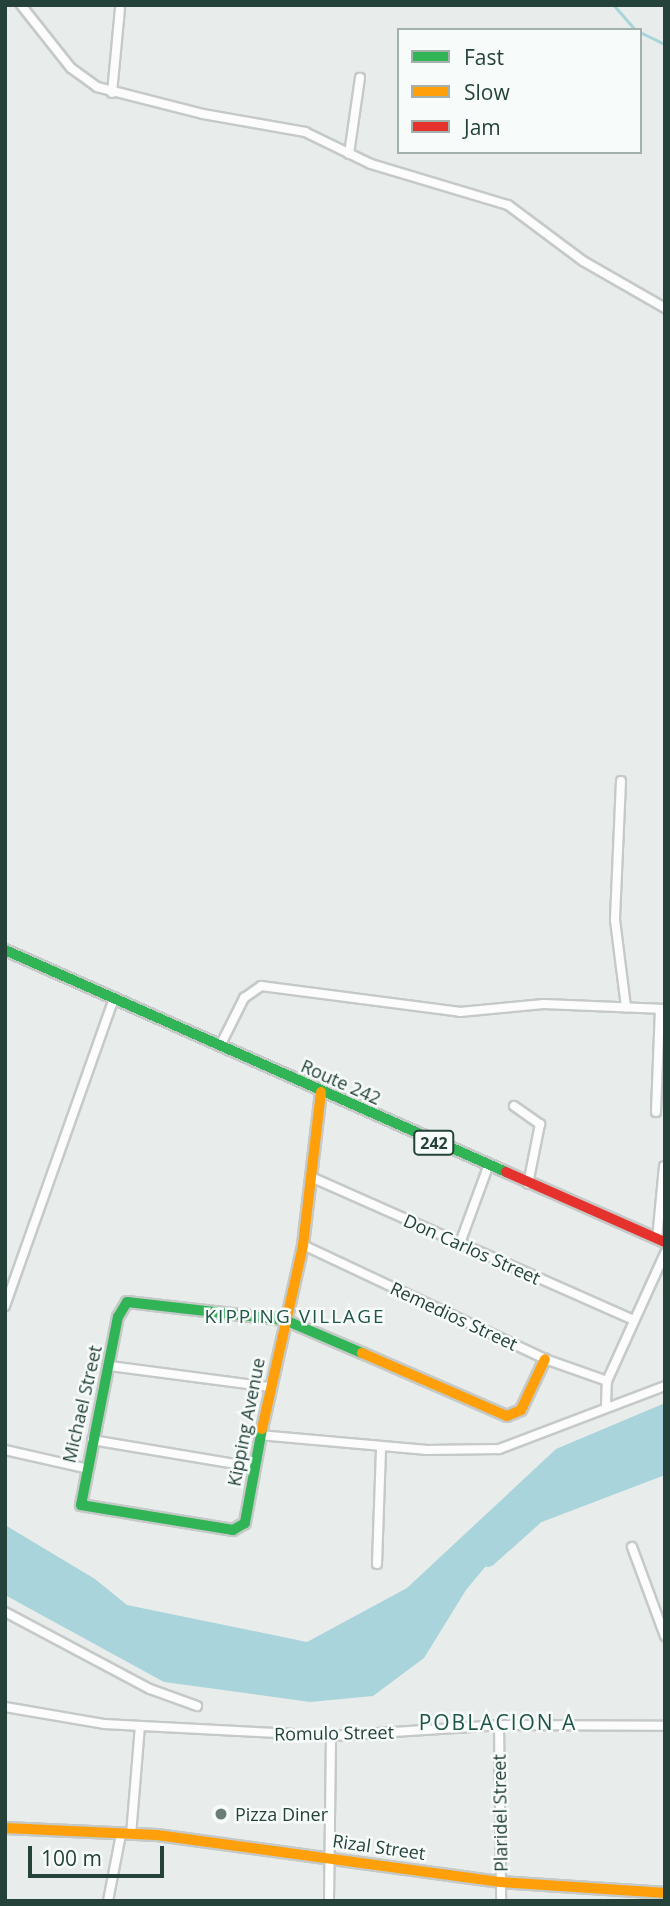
<!DOCTYPE html>
<html>
<head>
<meta charset="utf-8">
<style>
	body { margin:0 }
	#map { position:relative; width:670px; height:1906px; overflow:hidden; background:#e8edeb; font-family:"Open Sans",sans-serif }
	div>[style] { position:absolute }
	.water>* { inset:0; background:#a9d4db }
	.stream>* { height:2.5px; margin:-1.25px; padding:0 1.25px; transform-origin:1.25px; border-radius:1.25px; background:#a9d4db }
	.river>* { height:16px; margin:-8px; padding:0 8px; transform-origin:8px; border-radius:8px; background:#a9d4db }
	.roads { filter:drop-shadow(2px 0 #c5cac8) drop-shadow(-2px 0 #c5cac8) drop-shadow(0 2px #c5cac8) drop-shadow(0 -2px #c5cac8) }
	.street>* { height:8px; margin:-4px; padding:0 4px; transform-origin:4px; border-radius:4px; background:#fcfcfc }
	.fast>* { height:10px; margin:-5px; padding:0 5px; transform-origin:5px; border-radius:5px; background:#30b455 }
	.slow>* { height:10px; margin:-5px; padding:0 5px; transform-origin:5px; border-radius:5px; background:#ff9f0a }
	.jam>* { height:10px; margin:-5px; padding:0 5px; transform-origin:5px; border-radius:5px; background:#e5322d }
	.dots>* { width:19px; height:19px; translate:-50% -50%; box-sizing:border-box; border:4px solid #f7fbf9; border-radius:50% }
	span { translate:-50% -50%; white-space:nowrap; text-align:center; line-height:1.15; -webkit-text-stroke:5px #f7fbf9; paint-order:stroke }
	.shield-label span { padding:2px 5px; background:#f7fbf9; border:2px solid; border-radius:5px; -webkit-text-stroke-width:0 }
	.shield-label { font-size:16px; color:#24423a; font-weight:700 }
	.street-label { font-size:18px; color:#24423a }
	.poi-label { font-size:18px; color:#24423a }
	.left { translate:0 -50%; text-align:left }
	.neighbourhood-label { font-size:19px; color:#1f5548; letter-spacing:2px }
	.quarter-label { font-size:21px; color:#1f5548; letter-spacing:2px }
	.frame { position:absolute; inset:0; border:7px solid #24423a; pointer-events:none }
	.legend { position:absolute; left:397px; top:28px; width:245px; height:126px; box-sizing:border-box; background:#f7fbf9; border:2px solid #a3b1ad; margin:0; padding:9px 12px; list-style:none; font-size:21px; color:#24423a }
	.legend li { display:flex; align-items:center; gap:14px; height:35px }
	.legend b { width:35px; border:2px solid #a3b1ad }
	.scale { position:absolute; left:28px; top:1846px; width:136px; height:32px; box-sizing:border-box; border:4px solid #24423a; border-top:0; padding-left:9px; font-size:21px; line-height:24px; white-space:nowrap; color:#24423a; -webkit-text-stroke:5px #f7fbf9; paint-order:stroke }
</style>
</head>
<body>
<div id="map">
	<div class="water">
		<div style="clip-path:polygon(665px 1403px,665px 1475px,513px 1533px,466px 1590px,424px 1658px,373px 1696px,310px 1702px,164px 1682px,5px 1595px,5px 1525px,95px 1579px,127px 1605px,307px 1642px,407px 1588px,556px 1449px)"></div>
	</div>
	<div class="stream">
		<div style="left:614px;top:5px;width:33px;rotate:49deg"></div>
		<div style="left:640px;top:32px;width:28px;rotate:26deg"></div>
	</div>
	<div class="river">
		<div style="left:488px;top:1559px;width:62px;rotate:-41.7deg"></div>
	</div>
	<div class="roads">
		<div class="street">
			<div style="left:21px;top:5px;width:80px;rotate:51.6deg"></div>
			<div style="left:71px;top:68px;width:32px;rotate:36deg"></div>
			<div style="left:97px;top:87px;width:109px;rotate:14.3deg"></div>
			<div style="left:203px;top:114px;width:104px;rotate:10deg"></div>
			<div style="left:305px;top:132px;width:73px;rotate:25.9deg"></div>
			<div style="left:371px;top:164px;width:143px;rotate:16.7deg"></div>
			<div style="left:508px;top:205px;width:94px;rotate:36.7deg"></div>
			<div style="left:583px;top:261px;width:95px;rotate:29.8deg"></div>
			<div style="left:112px;top:93px;width:84px;rotate:-84.6deg"></div>
			<div style="left:349px;top:154px;width:77px;rotate:-81.8deg"></div>
			<div style="left:621px;top:781px;width:139px;rotate:92.5deg"></div>
			<div style="left:615px;top:920px;width:88px;rotate:82.8deg"></div>
			<div style="left:220px;top:1046px;width:54px;rotate:-63.4deg"></div>
			<div style="left:244px;top:998px;width:21px;rotate:-35deg"></div>
			<div style="left:261px;top:986px;width:201px;rotate:7.4deg"></div>
			<div style="left:460px;top:1012px;width:84px;rotate:-5.4deg"></div>
			<div style="left:544px;top:1004px;width:121px;rotate:2.4deg"></div>
			<div style="left:514px;top:1106px;width:32px;rotate:35deg"></div>
			<div style="left:540px;top:1124px;width:61px;rotate:101.3deg"></div>
			<div style="left:656px;top:1112px;width:102px;rotate:-87.8deg"></div>
			<div style="left:311px;top:1177px;width:352px;rotate:23.9deg"></div>
			<div style="left:657px;top:1239px;width:73px;rotate:-84.5deg"></div>
			<div style="left:460px;top:1243px;width:81px;rotate:-69.8deg"></div>
			<div style="left:303px;top:1245px;width:268px;rotate:25.2deg"></div>
			<div style="left:545px;top:1359px;width:66px;rotate:19.5deg"></div>
			<div style="left:5px;top:1306px;width:327px;rotate:-70.5deg"></div>
			<div style="left:110px;top:1366px;width:160px;rotate:7.5deg"></div>
			<div style="left:606px;top:1405px;width:24px;rotate:-88deg"></div>
			<div style="left:607px;top:1381px;width:141px;rotate:-65.6deg"></div>
			<div style="left:259px;top:1435px;width:169px;rotate:5.1deg"></div>
			<div style="left:427px;top:1450px;width:72px;rotate:-0.8deg"></div>
			<div style="left:499px;top:1449px;width:178px;rotate:-20.8deg"></div>
			<div style="left:92px;top:1440px;width:163px;rotate:9.5deg"></div>
			<div style="left:5px;top:1450px;width:82px;rotate:12.7deg"></div>
			<div style="left:632px;top:1547px;width:95px;rotate:69.7deg"></div>
			<div style="left:377px;top:1564px;width:117px;rotate:-88deg"></div>
			<div style="left:5px;top:1612px;width:164px;rotate:28deg"></div>
			<div style="left:150px;top:1689px;width:50px;rotate:19.9deg"></div>
			<div style="left:5px;top:1707px;width:100px;rotate:9.7deg"></div>
			<div style="left:104px;top:1724px;width:227px;rotate:3deg"></div>
			<div style="left:331px;top:1736px;width:168px;rotate:-3.7deg"></div>
			<div style="left:499px;top:1725px;width:166px;rotate:0.3deg"></div>
			<div style="left:499px;top:1725px;width:176px;rotate:89.3deg"></div>
			<div style="left:131px;top:1835px;width:109px;rotate:-85.3deg"></div>
			<div style="left:108px;top:1901px;width:68px;rotate:-79deg"></div>
			<div style="left:329px;top:1901px;width:165px;rotate:-89.3deg"></div>
		</div>
		<div class="fast">
			<div style="left:5px;top:950px;width:548px;rotate:23.9deg"></div>
			<div style="left:262px;top:1429px;width:96px;rotate:100.3deg"></div>
			<div style="left:245px;top:1523px;width:14px;rotate:150deg"></div>
			<div style="left:233px;top:1530px;width:154px;rotate:-170.7deg"></div>
			<div style="left:81px;top:1505px;width:192px;rotate:-78.9deg"></div>
			<div style="left:118px;top:1317px;width:17px;rotate:-59deg"></div>
			<div style="left:127px;top:1302px;width:159px;rotate:6.5deg"></div>
			<div style="left:285px;top:1320px;width:84px;rotate:23.2deg"></div>
		</div>
		<div class="slow">
			<div style="left:362px;top:1353px;width:158px;rotate:23.5deg"></div>
			<div style="left:507px;top:1416px;width:15px;rotate:-23deg"></div>
			<div style="left:521px;top:1410px;width:56px;rotate:-64.8deg"></div>
			<div style="left:262px;top:1429px;width:189px;rotate:-77.4deg"></div>
			<div style="left:303px;top:1245px;width:154px;rotate:-83.3deg"></div>
			<div style="left:5px;top:1828px;width:152px;rotate:2.6deg"></div>
			<div style="left:157px;top:1835px;width:347px;rotate:7.8deg"></div>
			<div style="left:501px;top:1882px;width:164px;rotate:3.8deg"></div>
		</div>
		<div class="jam">
			<div style="left:506px;top:1172px;width:174px;rotate:23.8deg"></div>
		</div>
	</div>
	<div class="dots">
		<div style="left:221px;top:1814px;background:#697e78"></div>
	</div>
	<div class="shield-label">
		<span style="left:434px;top:1143px">242</span>
	</div>
	<div class="street-label">
		<span style="left:341px;top:1082px;rotate:24deg">Route 242</span>
		<span style="left:472px;top:1249px;rotate:24deg">Don Carlos Street</span>
		<span style="left:454px;top:1316px;rotate:25deg">Remedios Street</span>
		<span style="left:82px;top:1404px;rotate:-77deg">Michael Street</span>
		<span style="left:246px;top:1422px;rotate:-79deg">Kipping Avenue</span>
		<span style="left:334px;top:1733px;rotate:-1deg">Romulo Street</span>
		<span style="left:500px;top:1813px;rotate:-91deg">Plaridel Street</span>
		<span style="left:379px;top:1847px;rotate:8deg">Rizal Street</span>
	</div>
	<div class="poi-label">
		<span class="left" style="left:235px;top:1814px">Pizza Diner</span>
	</div>
	<div class="neighbourhood-label">
		<span style="left:295px;top:1317px">KIPPING VILLAGE</span>
	</div>
	<div class="quarter-label">
		<span style="left:498px;top:1722px">POBLACION A</span>
	</div>
	<div class="frame"></div>
	<ul class="legend">
	<li><b style="height:9px;background:#30b455"></b>Fast</li>
	<li><b style="height:9px;background:#ff9f0a"></b>Slow</li>
	<li><b style="height:9px;background:#e5322d"></b>Jam</li>
	</ul>
	<div class="scale">100 m</div>
</div>
</body>
</html>
